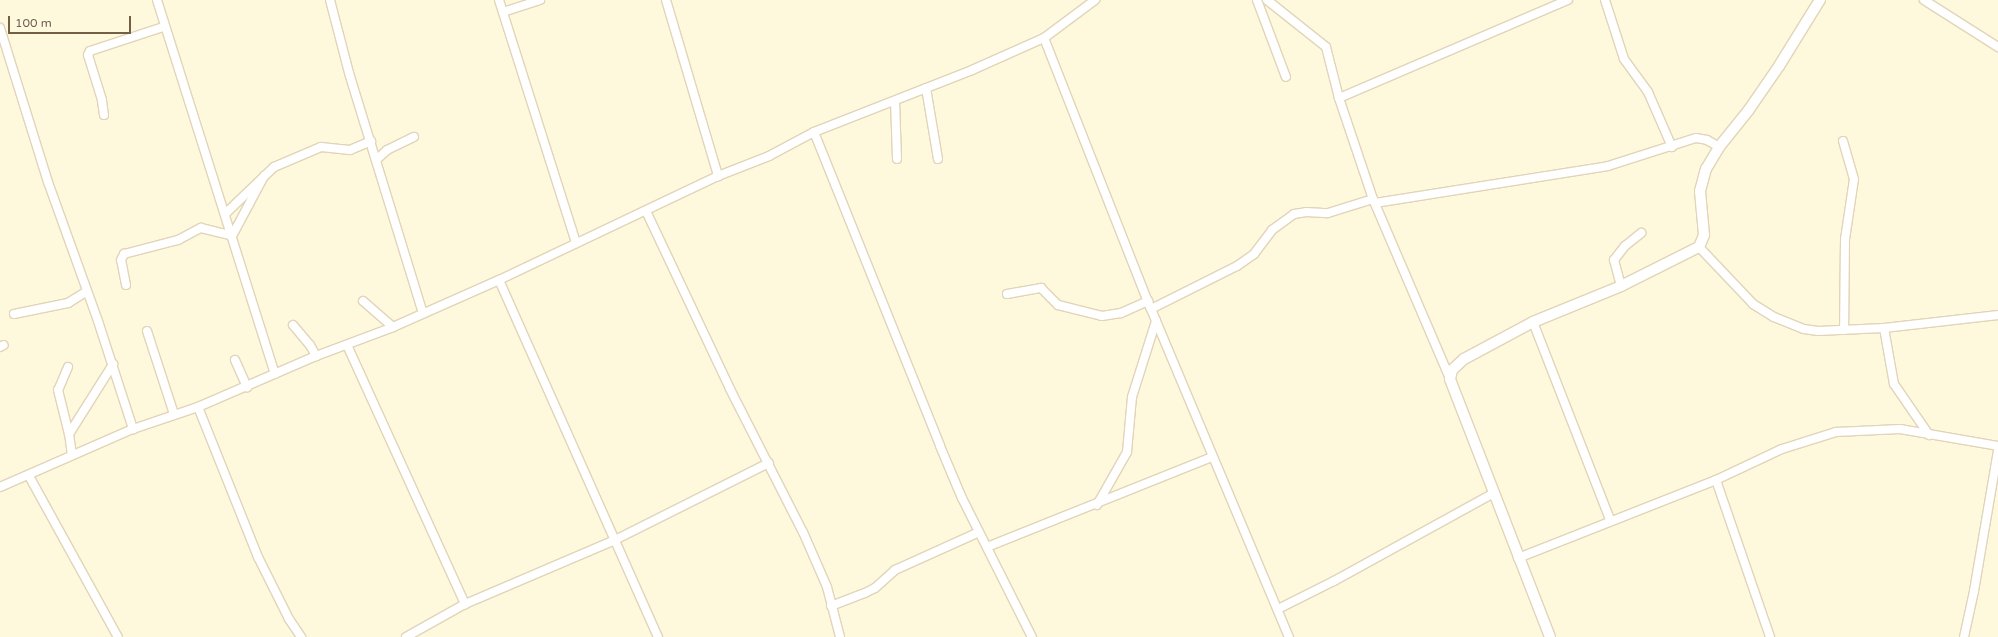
<!DOCTYPE html>
<html>
<head>
<meta charset="utf-8">
<style>
	body { margin:0 }
	#map { position:relative; width:1998px; height:637px; overflow:hidden; background:#fef8dc; font-family:"Varela Round",sans-serif }
	div>[style] { position:absolute }
	.roads { filter:drop-shadow(1px 0 #e1d4b9) drop-shadow(-1px 0 #e1d4b9) drop-shadow(0 1px #e1d4b9) drop-shadow(0 -1px #e1d4b9) }
	.minor>* { height:8px; margin:-4px; padding:0 4px; transform-origin:4px; border-radius:4px; background:#fff }
	.tertiary>* { height:10px; margin:-5px; padding:0 5px; transform-origin:5px; border-radius:5px; background:#fff }
	span { translate:-50% -50%; white-space:nowrap; text-align:center; line-height:1.15; -webkit-text-stroke:3px #fffae4; paint-order:stroke }
	.scale { position:absolute; left:8px; top:16px; width:123px; height:18px; box-sizing:border-box; border:2px solid #735f44; border-top:0; padding-left:5px; font-size:12px; line-height:14px; white-space:nowrap; color:#735f44; -webkit-text-stroke:3px #fffae4; paint-order:stroke }
</style>
</head>
<body>
<div id="map">
	<div class="roads">
		<div class="minor">
			<div style="left:157px;top:0;width:392px;rotate:72.5deg"></div>
			<div style="left:330px;top:0;width:75px;rotate:75.4deg"></div>
			<div style="left:349px;top:73px;width:251px;rotate:72.9deg"></div>
			<div style="left:499px;top:0;width:255px;rotate:72.4deg"></div>
			<div style="left:666px;top:0;width:184px;rotate:73.5deg"></div>
			<div style="left:1257px;top:0;width:82px;rotate:69.4deg"></div>
			<div style="left:1267px;top:0;width:75px;rotate:38.5deg"></div>
			<div style="left:1326px;top:47px;width:53px;rotate:75.7deg"></div>
			<div style="left:1339px;top:98px;width:107px;rotate:71.4deg"></div>
			<div style="left:1373px;top:199px;width:196px;rotate:66.8deg"></div>
			<div style="left:1605px;top:0;width:62px;rotate:72.1deg"></div>
			<div style="left:1624px;top:59px;width:41px;rotate:54deg"></div>
			<div style="left:1648px;top:92px;width:60px;rotate:66.4deg"></div>
			<div style="left:1924px;top:0;width:88px;rotate:32.4deg"></div>
			<div style="left:503px;top:12px;width:39px;rotate:-18deg"></div>
			<div style="left:0;top:28px;width:161px;rotate:72.7deg"></div>
			<div style="left:48px;top:182px;width:148px;rotate:70.2deg"></div>
			<div style="left:98px;top:321px;width:114px;rotate:72deg"></div>
			<div style="left:1044px;top:38px;width:291px;rotate:68.5deg"></div>
			<div style="left:1151px;top:309px;width:356px;rotate:67.2deg"></div>
			<div style="left:926px;top:88px;width:72px;rotate:80.4deg"></div>
			<div style="left:1339px;top:98px;width:249px;rotate:-23.2deg"></div>
			<div style="left:895px;top:101px;width:58px;rotate:88deg"></div>
			<div style="left:104px;top:115px;width:15px;rotate:-98deg"></div>
			<div style="left:102px;top:100px;width:47px;rotate:-107.3deg"></div>
			<div style="left:88px;top:55px;width:4px;rotate:-63deg"></div>
			<div style="left:90px;top:51px;width:77px;rotate:-18.2deg"></div>
			<div style="left:814px;top:132px;width:338px;rotate:68.1deg"></div>
			<div style="left:940px;top:446px;width:56px;rotate:67.1deg"></div>
			<div style="left:962px;top:498px;width:156px;rotate:63.3deg"></div>
			<div style="left:1843px;top:141px;width:40px;rotate:74deg"></div>
			<div style="left:1854px;top:179px;width:61px;rotate:98.5deg"></div>
			<div style="left:1845px;top:239px;width:91px;rotate:90.6deg"></div>
			<div style="left:376px;top:160px;width:15px;rotate:-42deg"></div>
			<div style="left:387px;top:150px;width:30px;rotate:-26deg"></div>
			<div style="left:1375px;top:203px;width:236px;rotate:-9deg"></div>
			<div style="left:1608px;top:166px;width:92px;rotate:-17.7deg"></div>
			<div style="left:1696px;top:138px;width:11px;rotate:10deg"></div>
			<div style="left:1707px;top:140px;width:14px;rotate:30deg"></div>
			<div style="left:646px;top:211px;width:197px;rotate:64.7deg"></div>
			<div style="left:730px;top:389px;width:161px;rotate:63deg"></div>
			<div style="left:803px;top:532px;width:60px;rotate:66.4deg"></div>
			<div style="left:827px;top:587px;width:52px;rotate:75.4deg"></div>
			<div style="left:225px;top:214px;width:68px;rotate:-43.8deg"></div>
			<div style="left:274px;top:167px;width:51px;rotate:-23.1deg"></div>
			<div style="left:321px;top:147px;width:29px;rotate:6deg"></div>
			<div style="left:350px;top:150px;width:23px;rotate:-23deg"></div>
			<div style="left:1699px;top:247px;width:79px;rotate:46.5deg"></div>
			<div style="left:1753px;top:304px;width:25px;rotate:32deg"></div>
			<div style="left:1774px;top:317px;width:32px;rotate:22deg"></div>
			<div style="left:1804px;top:329px;width:14px;rotate:8deg"></div>
			<div style="left:1818px;top:331px;width:66px;rotate:-2.6deg"></div>
			<div style="left:1884px;top:328px;width:115px;rotate:-6.5deg"></div>
			<div style="left:499px;top:280px;width:391px;rotate:66deg"></div>
			<div style="left:126px;top:285px;width:25px;rotate:-101deg"></div>
			<div style="left:121px;top:260px;width:7px;rotate:-63deg"></div>
			<div style="left:124px;top:254px;width:56px;rotate:-14.5deg"></div>
			<div style="left:178px;top:240px;width:26px;rotate:-28deg"></div>
			<div style="left:201px;top:228px;width:32px;rotate:14deg"></div>
			<div style="left:232px;top:236px;width:68px;rotate:-61.9deg"></div>
			<div style="left:1621px;top:286px;width:27px;rotate:-105deg"></div>
			<div style="left:1614px;top:260px;width:18px;rotate:-52deg"></div>
			<div style="left:1625px;top:246px;width:21px;rotate:-39deg"></div>
			<div style="left:1007px;top:294px;width:35px;rotate:-10deg"></div>
			<div style="left:1041px;top:288px;width:24px;rotate:45deg"></div>
			<div style="left:1058px;top:305px;width:45px;rotate:14deg"></div>
			<div style="left:1102px;top:316px;width:19px;rotate:-9deg"></div>
			<div style="left:1121px;top:313px;width:30px;rotate:-24deg"></div>
			<div style="left:363px;top:301px;width:40px;rotate:41deg"></div>
			<div style="left:1151px;top:309px;width:96px;rotate:-26.6deg"></div>
			<div style="left:1237px;top:266px;width:21px;rotate:-35deg"></div>
			<div style="left:1254px;top:254px;width:30px;rotate:-53deg"></div>
			<div style="left:1272px;top:230px;width:27px;rotate:-36deg"></div>
			<div style="left:1294px;top:214px;width:12px;rotate:-9deg"></div>
			<div style="left:1306px;top:212px;width:22px;rotate:3deg"></div>
			<div style="left:1328px;top:213px;width:47px;rotate:-17.3deg"></div>
			<div style="left:14px;top:314px;width:55px;rotate:-11.5deg"></div>
			<div style="left:68px;top:303px;width:22px;rotate:-32deg"></div>
			<div style="left:1533px;top:322px;width:212px;rotate:68.7deg"></div>
			<div style="left:293px;top:325px;width:26px;rotate:50deg"></div>
			<div style="left:310px;top:345px;width:13px;rotate:61deg"></div>
			<div style="left:1884px;top:328px;width:57px;rotate:79.9deg"></div>
			<div style="left:1894px;top:384px;width:62px;rotate:55.5deg"></div>
			<div style="left:147px;top:331px;width:87px;rotate:72deg"></div>
			<div style="left:347px;top:345px;width:285px;rotate:65.5deg"></div>
			<div style="left:0;top:347px;width:4px;rotate:-27deg"></div>
			<div style="left:235px;top:360px;width:30px;rotate:66deg"></div>
			<div style="left:68px;top:367px;width:25px;rotate:113deg"></div>
			<div style="left:58px;top:390px;width:45px;rotate:76deg"></div>
			<div style="left:198px;top:407px;width:162px;rotate:68.2deg"></div>
			<div style="left:258px;top:557px;width:69px;rotate:63.4deg"></div>
			<div style="left:289px;top:619px;width:22px;rotate:56deg"></div>
			<div style="left:72px;top:455px;width:21px;rotate:-98deg"></div>
			<div style="left:69px;top:434px;width:83px;rotate:-57.8deg"></div>
			<div style="left:29px;top:476px;width:184px;rotate:61.1deg"></div>
			<div style="left:1716px;top:480px;width:166px;rotate:71deg"></div>
			<div style="left:0;top:487px;width:145px;rotate:-23.6deg"></div>
			<div style="left:133px;top:429px;width:69px;rotate:-18.7deg"></div>
			<div style="left:198px;top:407px;width:129px;rotate:-23.4deg"></div>
			<div style="left:316px;top:356px;width:82px;rotate:-20.6deg"></div>
			<div style="left:393px;top:327px;width:116px;rotate:-23.9deg"></div>
			<div style="left:499px;top:280px;width:242px;rotate:-25.4deg"></div>
			<div style="left:718px;top:176px;width:55px;rotate:-21.4deg"></div>
			<div style="left:769px;top:156px;width:51px;rotate:-28.1deg"></div>
			<div style="left:814px;top:132px;width:170px;rotate:-21.4deg"></div>
			<div style="left:972px;top:70px;width:79px;rotate:-24deg"></div>
			<div style="left:1044px;top:38px;width:64px;rotate:-36.7deg"></div>
			<div style="left:1097px;top:505px;width:61px;rotate:-60.5deg"></div>
			<div style="left:1127px;top:452px;width:55px;rotate:-84.8deg"></div>
			<div style="left:1132px;top:397px;width:80px;rotate:-72.5deg"></div>
			<div style="left:987px;top:547px;width:242px;rotate:-21.8deg"></div>
			<div style="left:1518px;top:558px;width:213px;rotate:-21.5deg"></div>
			<div style="left:1716px;top:480px;width:73px;rotate:-25.2deg"></div>
			<div style="left:1782px;top:449px;width:57px;rotate:-17.5deg"></div>
			<div style="left:1836px;top:432px;width:64px;rotate:-2.7deg"></div>
			<div style="left:1900px;top:429px;width:99px;rotate:9.8deg"></div>
			<div style="left:831px;top:606px;width:36px;rotate:-21deg"></div>
			<div style="left:865px;top:593px;width:11px;rotate:-27deg"></div>
			<div style="left:875px;top:588px;width:27px;rotate:-42deg"></div>
			<div style="left:895px;top:570px;width:92px;rotate:-24.3deg"></div>
			<div style="left:1278px;top:609px;width:63px;rotate:-26.6deg"></div>
			<div style="left:1334px;top:581px;width:183px;rotate:-28.8deg"></div>
			<div style="left:406px;top:637px;width:68px;rotate:-29.2deg"></div>
			<div style="left:465px;top:604px;width:163px;rotate:-23.1deg"></div>
			<div style="left:615px;top:540px;width:172px;rotate:-26.6deg"></div>
			<div style="left:1964px;top:637px;width:47px;rotate:-77.7deg"></div>
			<div style="left:1974px;top:591px;width:142px;rotate:-80.3deg"></div>
		</div>
		<div class="tertiary">
			<div style="left:1550px;top:637px;width:277px;rotate:-111.2deg"></div>
			<div style="left:1450px;top:379px;width:9px;rotate:-77deg"></div>
			<div style="left:1452px;top:370px;width:16px;rotate:-43deg"></div>
			<div style="left:1464px;top:359px;width:78px;rotate:-28.2deg"></div>
			<div style="left:1533px;top:322px;width:95px;rotate:-22.2deg"></div>
			<div style="left:1621px;top:286px;width:87px;rotate:-26.6deg"></div>
			<div style="left:1699px;top:247px;width:13px;rotate:-67deg"></div>
			<div style="left:1704px;top:235px;width:44px;rotate:-95.2deg"></div>
			<div style="left:1700px;top:191px;width:23px;rotate:-75deg"></div>
			<div style="left:1706px;top:169px;width:26px;rotate:-59deg"></div>
			<div style="left:1719px;top:147px;width:46px;rotate:-51.1deg"></div>
			<div style="left:1748px;top:111px;width:55px;rotate:-55.4deg"></div>
			<div style="left:1779px;top:66px;width:78px;rotate:-58.2deg"></div>
		</div>
	</div>
	<div class="scale">100 m</div>
</div>
</body>
</html>
